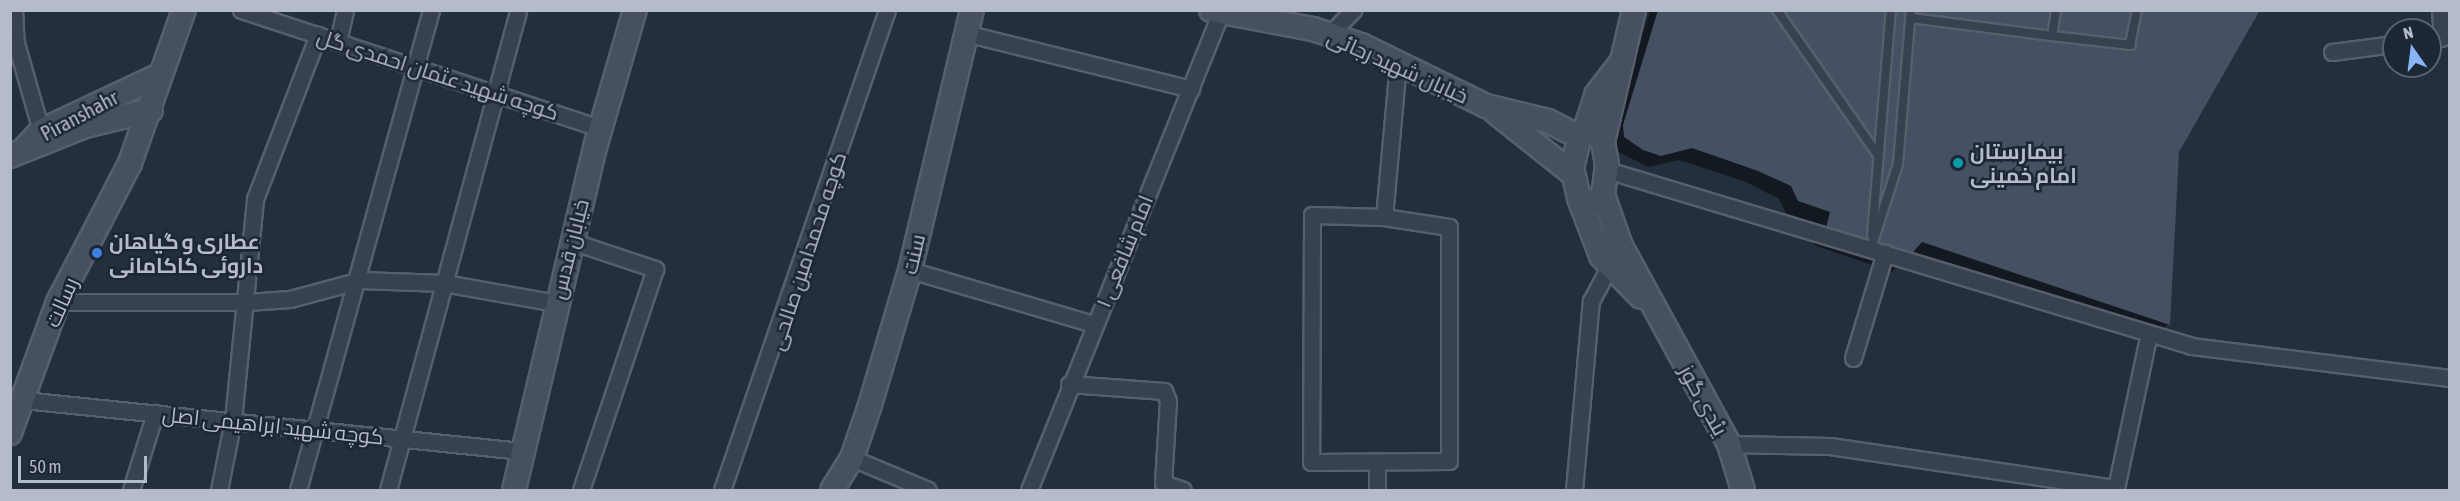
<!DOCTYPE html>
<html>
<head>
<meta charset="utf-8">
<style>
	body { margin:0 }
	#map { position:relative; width:2460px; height:501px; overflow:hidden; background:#242f3e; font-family:"Asap Condensed",Cairo,sans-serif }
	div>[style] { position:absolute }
	.shadow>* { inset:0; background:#0007 }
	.building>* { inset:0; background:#455162 }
	.roads { filter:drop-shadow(2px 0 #565f6c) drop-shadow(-2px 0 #565f6c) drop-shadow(0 2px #565f6c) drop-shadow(0 -2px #565f6c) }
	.lane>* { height:8px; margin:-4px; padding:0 4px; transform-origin:4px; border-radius:4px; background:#38414e }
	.street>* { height:15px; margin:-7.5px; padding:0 7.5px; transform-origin:7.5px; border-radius:7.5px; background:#38414e }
	.secondary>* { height:22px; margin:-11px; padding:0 11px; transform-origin:11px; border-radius:11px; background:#465061 }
	.dots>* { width:16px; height:16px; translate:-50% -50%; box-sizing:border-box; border:3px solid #1d2633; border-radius:50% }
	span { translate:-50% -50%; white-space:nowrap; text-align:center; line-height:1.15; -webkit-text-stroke:5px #1d2633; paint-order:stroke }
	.street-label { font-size:21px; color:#b4bcc9 }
	.poi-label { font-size:21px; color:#b4bcc9; font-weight:700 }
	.left { translate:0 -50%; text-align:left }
	.frame { position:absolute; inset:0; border:12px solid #b4bcc9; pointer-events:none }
	.north { position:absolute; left:2382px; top:18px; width:60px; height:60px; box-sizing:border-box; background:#1d2633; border:2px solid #59626f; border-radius:50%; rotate:346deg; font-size:16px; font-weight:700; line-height:24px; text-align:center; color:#b4bcc9 }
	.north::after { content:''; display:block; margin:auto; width:21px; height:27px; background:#8ab4f8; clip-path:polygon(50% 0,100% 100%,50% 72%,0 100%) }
	.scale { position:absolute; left:18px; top:456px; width:129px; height:27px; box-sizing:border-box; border:3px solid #b4bcc9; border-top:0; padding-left:8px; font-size:18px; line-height:21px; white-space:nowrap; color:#b4bcc9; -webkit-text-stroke:4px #1d2633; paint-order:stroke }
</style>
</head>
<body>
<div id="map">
	<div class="shadow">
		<div style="clip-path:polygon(1650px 10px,2258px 10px,2178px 151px,2168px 324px,2156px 336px,1905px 259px,1892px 272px,1814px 245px,1818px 224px,1786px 213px,1779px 199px,1746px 182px,1679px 160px,1648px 167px,1613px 149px,1611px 138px)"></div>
	</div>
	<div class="building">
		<div style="clip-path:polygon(1658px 10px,2260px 10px,2179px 152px,2170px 325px,1922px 242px,1906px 260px,1825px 232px,1830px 212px,1798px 201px,1791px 186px,1758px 171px,1692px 148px,1661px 156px,1643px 150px,1624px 137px,1623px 125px)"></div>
	</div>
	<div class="roads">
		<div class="lane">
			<div style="left:1777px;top:10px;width:175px;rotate:55.2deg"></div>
			<div style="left:1911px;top:18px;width:142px;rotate:7.3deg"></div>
			<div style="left:2052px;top:36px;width:26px;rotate:-81deg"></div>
			<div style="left:2052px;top:36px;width:79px;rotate:6.6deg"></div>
			<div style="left:2130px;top:45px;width:36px;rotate:-79deg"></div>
			<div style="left:1872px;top:235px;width:226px;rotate:-85.2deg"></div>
			<div style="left:1871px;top:248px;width:88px;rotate:-72.2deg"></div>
			<div style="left:1898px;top:164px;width:155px;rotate:-85.2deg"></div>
		</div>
		<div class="street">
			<div style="left:14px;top:10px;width:33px;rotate:87deg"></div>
			<div style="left:16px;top:43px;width:91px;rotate:74.1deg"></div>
			<div style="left:241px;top:10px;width:378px;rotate:18.2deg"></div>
			<div style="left:2440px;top:10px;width:28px;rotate:86deg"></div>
			<div style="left:965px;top:33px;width:233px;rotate:13.9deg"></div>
			<div style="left:1329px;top:35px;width:35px;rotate:-46deg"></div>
			<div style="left:338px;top:41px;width:32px;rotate:-77deg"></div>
			<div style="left:2332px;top:52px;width:63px;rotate:-7.4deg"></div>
			<div style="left:1607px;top:170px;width:611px;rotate:16.74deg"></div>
			<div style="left:2192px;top:346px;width:260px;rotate:7.1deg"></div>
			<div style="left:1384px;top:217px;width:72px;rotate:-178.4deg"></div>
			<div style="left:1312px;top:215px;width:247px;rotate:90.2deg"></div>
			<div style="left:1311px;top:462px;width:138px;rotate:-0.4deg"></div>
			<div style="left:1449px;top:461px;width:234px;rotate:-90deg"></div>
			<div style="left:1449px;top:227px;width:66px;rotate:-171.3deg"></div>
			<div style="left:1384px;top:217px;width:154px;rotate:-84.8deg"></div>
			<div style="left:571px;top:241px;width:89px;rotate:18.4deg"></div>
			<div style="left:655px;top:269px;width:233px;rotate:108.5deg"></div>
			<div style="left:910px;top:270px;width:192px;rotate:16.4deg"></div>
			<div style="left:58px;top:302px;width:189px"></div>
			<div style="left:247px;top:302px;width:43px;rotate:-4deg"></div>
			<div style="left:290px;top:299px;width:73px;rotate:-15deg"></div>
			<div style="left:361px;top:280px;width:83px;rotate:2.1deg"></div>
			<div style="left:444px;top:283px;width:114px;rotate:10.1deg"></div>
			<div style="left:1853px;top:358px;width:110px;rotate:-73.1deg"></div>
			<div style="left:1069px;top:384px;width:95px;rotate:4.2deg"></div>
			<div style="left:1164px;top:391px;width:11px;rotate:68deg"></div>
			<div style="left:1168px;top:401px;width:82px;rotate:93.5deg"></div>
			<div style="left:1163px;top:483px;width:21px;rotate:19deg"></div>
			<div style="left:23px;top:400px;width:502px;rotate:5.84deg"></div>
			<div style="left:1729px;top:444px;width:101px;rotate:1.1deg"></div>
			<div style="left:1830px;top:446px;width:289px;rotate:8.4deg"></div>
			<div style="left:2116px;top:488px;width:158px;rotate:-78deg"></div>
			<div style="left:852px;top:458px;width:82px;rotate:22.8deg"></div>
			<div style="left:1377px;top:464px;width:26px;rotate:90deg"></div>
			<div style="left:131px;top:490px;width:81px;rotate:-72.7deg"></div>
			<div style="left:219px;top:490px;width:71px;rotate:-78.7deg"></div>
			<div style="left:233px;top:420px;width:222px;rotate:-84.3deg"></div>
			<div style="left:255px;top:199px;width:176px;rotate:-69deg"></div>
			<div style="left:298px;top:490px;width:498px;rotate:-74.5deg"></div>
			<div style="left:388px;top:490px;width:497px;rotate:-74.8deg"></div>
			<div style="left:722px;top:490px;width:508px;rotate:-71.03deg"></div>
			<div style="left:1029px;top:490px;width:515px;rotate:-68.12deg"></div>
			<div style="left:1574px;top:490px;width:190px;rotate:-84.9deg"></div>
			<div style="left:1591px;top:301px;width:40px;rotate:-62deg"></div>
		</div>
		<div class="secondary">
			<div style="left:1211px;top:10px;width:104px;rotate:10.6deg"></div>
			<div style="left:1313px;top:29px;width:51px;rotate:18.4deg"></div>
			<div style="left:1361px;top:45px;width:139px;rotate:26deg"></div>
			<div style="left:1486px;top:106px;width:64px;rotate:13.6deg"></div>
			<div style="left:1548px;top:121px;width:36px;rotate:27deg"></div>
			<div style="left:1495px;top:112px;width:100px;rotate:38.5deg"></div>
			<div style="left:1591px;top:130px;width:17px;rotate:45deg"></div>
			<div style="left:1603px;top:142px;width:22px;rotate:80deg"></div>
			<div style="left:1607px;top:164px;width:31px;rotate:97deg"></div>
			<div style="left:1603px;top:195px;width:17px;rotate:144deg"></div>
			<div style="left:1589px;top:205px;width:12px;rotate:-145deg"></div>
			<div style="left:1579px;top:198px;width:31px;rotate:-103deg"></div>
			<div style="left:1572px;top:168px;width:32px;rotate:-76deg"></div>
			<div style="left:1580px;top:137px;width:13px;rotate:-32deg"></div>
			<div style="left:1584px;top:133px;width:40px;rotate:-72deg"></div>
			<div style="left:1596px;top:95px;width:43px;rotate:-52.6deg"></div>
			<div style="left:1603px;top:142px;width:136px;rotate:-76.8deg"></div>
			<div style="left:25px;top:148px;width:23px;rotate:-47deg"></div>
			<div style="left:41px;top:131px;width:129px;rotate:-25.2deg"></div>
			<div style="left:10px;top:156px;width:81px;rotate:-21.8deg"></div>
			<div style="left:85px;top:126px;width:68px;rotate:-13.6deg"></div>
			<div style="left:1603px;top:195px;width:54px;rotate:70.6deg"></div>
			<div style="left:1621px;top:246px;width:226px;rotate:61.4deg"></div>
			<div style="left:1729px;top:444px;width:48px;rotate:73.1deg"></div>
			<div style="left:1579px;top:198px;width:62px;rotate:69.2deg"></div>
			<div style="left:1601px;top:256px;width:57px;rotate:45.7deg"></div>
			<div style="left:10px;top:433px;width:140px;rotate:-69.9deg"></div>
			<div style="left:58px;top:302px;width:157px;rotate:-62.6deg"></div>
			<div style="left:130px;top:163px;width:162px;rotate:-70.6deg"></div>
			<div style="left:514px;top:490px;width:356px;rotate:-76.7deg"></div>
			<div style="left:596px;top:144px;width:140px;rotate:-73.8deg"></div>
			<div style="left:832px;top:490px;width:38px;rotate:-58deg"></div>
			<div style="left:852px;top:458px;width:56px;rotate:-71.2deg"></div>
			<div style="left:870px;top:405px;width:141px;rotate:-73.5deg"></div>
			<div style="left:910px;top:270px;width:267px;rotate:-76.6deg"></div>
		</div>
	</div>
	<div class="dots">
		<div style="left:1958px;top:163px;background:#0f9aa8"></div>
		<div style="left:97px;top:253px;background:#3f7fe0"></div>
	</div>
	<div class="street-label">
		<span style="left:1398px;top:66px;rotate:24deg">خیابان شهید رجائی</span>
		<span style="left:438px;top:74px;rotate:18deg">کوچه شهید عثمان احمدی گل</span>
		<span style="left:79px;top:115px;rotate:-28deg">Piranshahr</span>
		<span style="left:569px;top:249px;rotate:-76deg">خیابان قدس</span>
		<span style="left:807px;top:251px;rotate:-72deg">کوچه محمدامین صالحی</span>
		<span style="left:1124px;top:251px;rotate:-68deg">امام شافعی ۱</span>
		<span style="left:913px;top:254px;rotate:-77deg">سنت</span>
		<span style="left:61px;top:302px;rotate:-66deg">رسالت</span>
		<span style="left:1704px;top:400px;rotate:61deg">یئدی گوز</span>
		<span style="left:273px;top:425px;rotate:6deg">کوچه شهید ابراهیمی اصل</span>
	</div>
	<div class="poi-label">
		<span class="left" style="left:1970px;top:163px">بیمارستان<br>امام خمینی</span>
		<span class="left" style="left:109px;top:253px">عطاری و گیاهان<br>داروئی کاکامانی</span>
	</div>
	<div class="frame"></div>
	<div class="north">N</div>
	<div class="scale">50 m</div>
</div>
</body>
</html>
